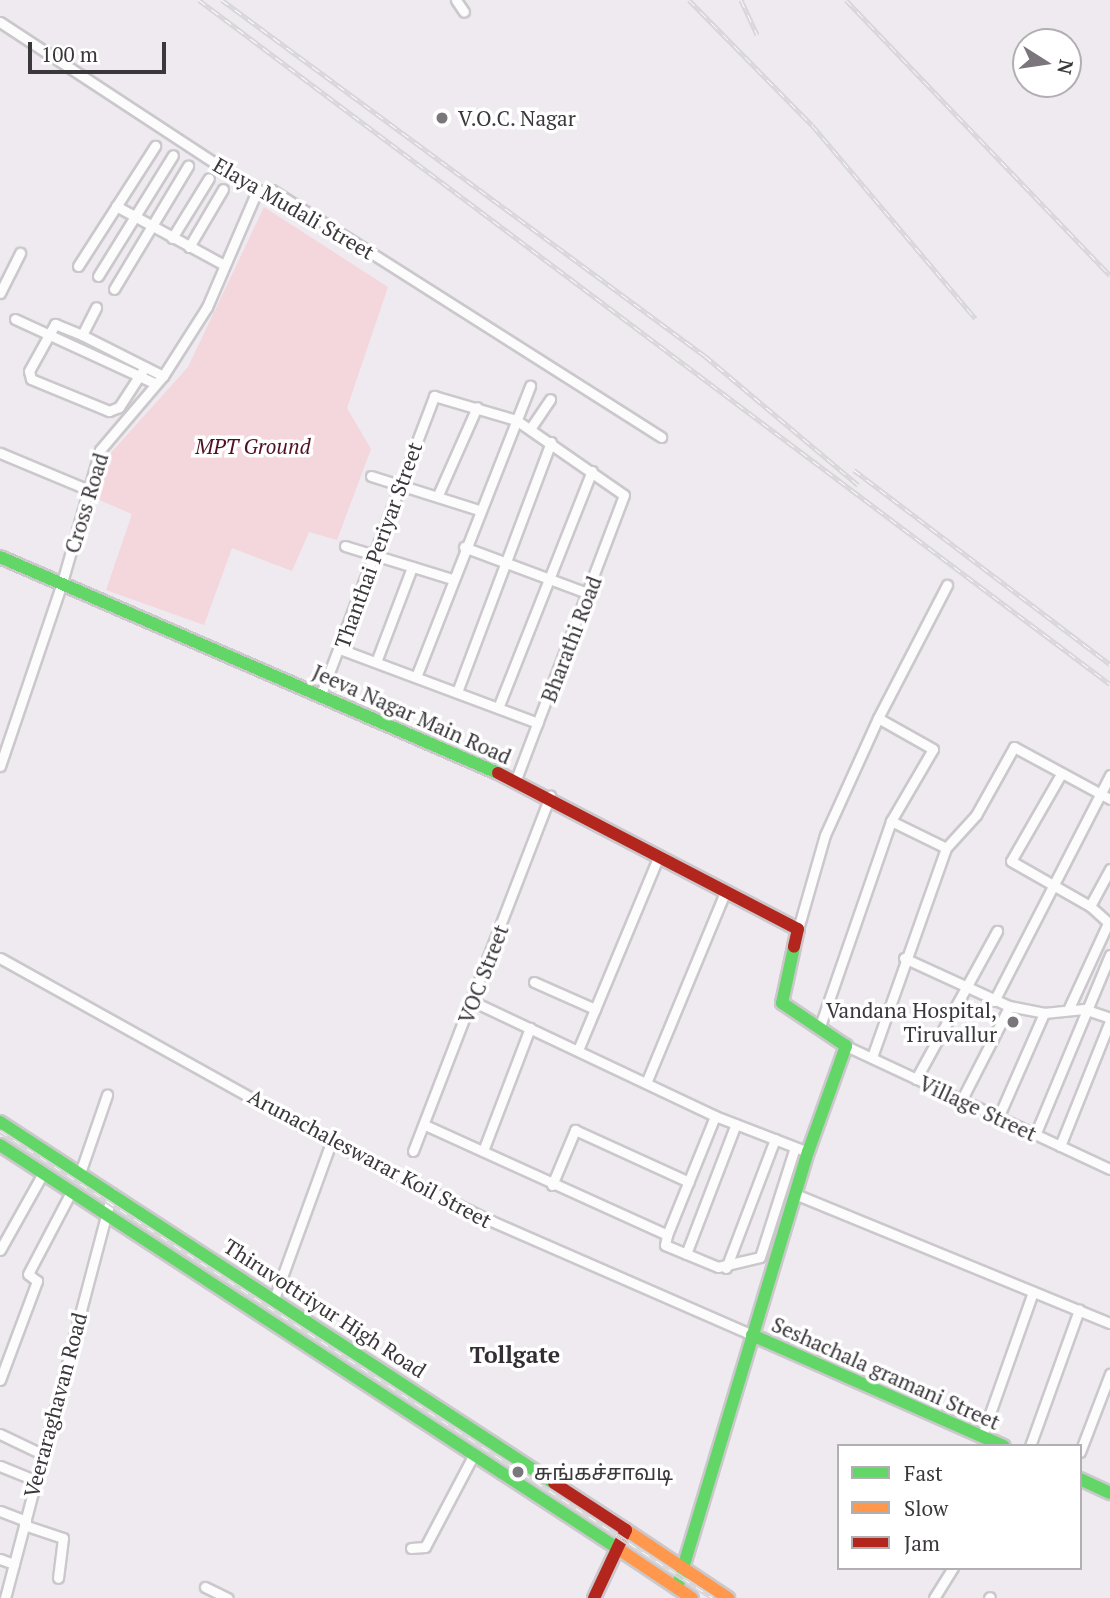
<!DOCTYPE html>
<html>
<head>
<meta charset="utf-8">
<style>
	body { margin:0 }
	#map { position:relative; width:1110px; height:1598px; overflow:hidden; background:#eeeaf0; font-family:"PT Serif","Noto Sans Tamil",serif }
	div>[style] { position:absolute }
	.green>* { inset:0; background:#f4d6dd }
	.roads { filter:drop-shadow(2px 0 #cbc8cc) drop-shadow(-2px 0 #cbc8cc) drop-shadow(0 2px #cbc8cc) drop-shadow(0 -2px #cbc8cc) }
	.street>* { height:9px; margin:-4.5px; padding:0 4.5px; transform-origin:4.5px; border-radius:4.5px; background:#fcfcfd }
	.fast>* { height:12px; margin:-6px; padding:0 6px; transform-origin:6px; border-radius:6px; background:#63d668 }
	.slow>* { height:12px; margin:-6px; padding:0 6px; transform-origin:6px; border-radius:6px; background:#ff974d }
	.jam>* { height:12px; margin:-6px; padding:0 6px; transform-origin:6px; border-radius:6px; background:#b3261e }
	.rail>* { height:5px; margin-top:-2.5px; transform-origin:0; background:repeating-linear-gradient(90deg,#fff 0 8px,#d8d6d8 0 16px); box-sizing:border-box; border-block:2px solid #d8d6d8 }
	.dots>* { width:19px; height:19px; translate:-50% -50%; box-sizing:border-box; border:4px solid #fff; border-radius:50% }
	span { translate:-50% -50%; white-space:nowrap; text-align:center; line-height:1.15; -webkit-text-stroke:7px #fff; paint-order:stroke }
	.poi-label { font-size:21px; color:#3b383c }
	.left { translate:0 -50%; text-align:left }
	.right { translate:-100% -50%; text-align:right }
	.street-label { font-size:21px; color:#3b383c }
	.park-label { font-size:21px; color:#501123; font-style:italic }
	.neighbourhood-label { font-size:23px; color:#332d35; font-weight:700 }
	.legend { position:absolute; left:837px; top:1444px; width:245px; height:126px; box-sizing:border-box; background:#fff; border:2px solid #b1afb1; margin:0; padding:9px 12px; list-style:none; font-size:21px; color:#3b383c }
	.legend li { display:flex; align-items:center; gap:14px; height:35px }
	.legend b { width:35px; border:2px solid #b1afb1 }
	.north { position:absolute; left:1012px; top:28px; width:70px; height:70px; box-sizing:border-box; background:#fff; border:2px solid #b1afb1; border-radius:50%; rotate:102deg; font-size:19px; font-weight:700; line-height:28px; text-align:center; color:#3b383c }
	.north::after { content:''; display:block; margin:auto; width:24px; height:32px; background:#7a767b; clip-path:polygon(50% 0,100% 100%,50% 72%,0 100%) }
	.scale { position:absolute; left:28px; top:42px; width:138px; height:32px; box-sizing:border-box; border:4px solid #3b383c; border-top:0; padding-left:9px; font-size:21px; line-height:24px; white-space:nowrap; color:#3b383c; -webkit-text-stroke:5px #fff; paint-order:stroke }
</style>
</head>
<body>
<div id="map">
	<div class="green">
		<div style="clip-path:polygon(264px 207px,388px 287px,347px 408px,371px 449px,337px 540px,309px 532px,292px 571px,232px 548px,204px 625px,106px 590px,132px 514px,97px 499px,109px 455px,188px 367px)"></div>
	</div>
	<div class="roads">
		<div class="street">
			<div style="left:456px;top:0;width:14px;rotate:56deg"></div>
			<div style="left:0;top:22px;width:308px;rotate:33.3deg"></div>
			<div style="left:257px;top:191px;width:15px;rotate:-4deg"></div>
			<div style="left:272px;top:190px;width:461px;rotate:32.4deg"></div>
			<div style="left:116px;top:206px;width:123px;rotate:28.6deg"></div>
			<div style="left:172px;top:238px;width:70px;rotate:-58.3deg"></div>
			<div style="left:189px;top:247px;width:67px;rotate:-59.6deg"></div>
			<div style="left:78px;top:266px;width:143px;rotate:-57.3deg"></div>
			<div style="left:98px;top:276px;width:142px;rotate:-58.2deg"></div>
			<div style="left:114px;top:289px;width:144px;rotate:-59deg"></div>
			<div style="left:0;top:293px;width:45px;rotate:-63.4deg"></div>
			<div style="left:15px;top:319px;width:153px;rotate:24.7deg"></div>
			<div style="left:82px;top:335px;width:31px;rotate:-63deg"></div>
			<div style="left:145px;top:367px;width:48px;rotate:123deg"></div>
			<div style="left:119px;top:407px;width:11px;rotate:158deg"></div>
			<div style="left:109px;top:411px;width:84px;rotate:-157.7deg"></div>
			<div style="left:31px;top:379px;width:8px;rotate:-104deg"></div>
			<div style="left:29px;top:371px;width:54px;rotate:-61deg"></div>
			<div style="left:55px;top:324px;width:29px;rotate:22deg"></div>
			<div style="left:82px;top:335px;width:91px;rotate:26.8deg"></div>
			<div style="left:530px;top:429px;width:36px;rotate:-56deg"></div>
			<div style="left:0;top:453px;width:96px;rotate:22.6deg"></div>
			<div style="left:371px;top:476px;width:113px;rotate:17.5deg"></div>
			<div style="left:438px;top:495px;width:96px;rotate:-66.1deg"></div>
			<div style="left:345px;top:546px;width:112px;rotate:17.1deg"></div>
			<div style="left:464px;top:547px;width:134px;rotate:20.5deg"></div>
			<div style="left:340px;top:649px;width:211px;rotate:20.5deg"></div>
			<div style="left:376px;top:662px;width:102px;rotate:-69.2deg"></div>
			<div style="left:416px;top:677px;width:313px;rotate:-68.6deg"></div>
			<div style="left:457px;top:692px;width:267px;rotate:-69.4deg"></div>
			<div style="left:321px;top:694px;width:319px;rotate:-69.2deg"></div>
			<div style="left:434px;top:396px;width:85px;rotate:16.3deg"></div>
			<div style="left:516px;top:420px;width:131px;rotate:34.8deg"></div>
			<div style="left:624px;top:495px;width:307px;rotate:110.8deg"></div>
			<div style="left:498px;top:708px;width:255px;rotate:-68.4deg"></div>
			<div style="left:0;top:766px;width:190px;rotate:-71.3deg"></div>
			<div style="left:61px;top:586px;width:141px;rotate:-74deg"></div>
			<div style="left:100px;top:450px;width:97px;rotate:-49.6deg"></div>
			<div style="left:163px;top:376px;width:82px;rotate:-57.5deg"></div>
			<div style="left:207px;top:307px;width:126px;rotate:-66.7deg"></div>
			<div style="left:1061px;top:774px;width:100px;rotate:119.9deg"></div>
			<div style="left:1011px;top:861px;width:91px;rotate:29.7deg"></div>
			<div style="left:1090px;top:906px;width:27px;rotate:42deg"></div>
			<div style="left:891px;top:821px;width:61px;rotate:26.1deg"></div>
			<div style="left:1090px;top:906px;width:42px;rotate:-61.6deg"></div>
			<div style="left:798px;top:929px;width:98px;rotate:-74deg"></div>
			<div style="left:825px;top:835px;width:128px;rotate:-65.6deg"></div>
			<div style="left:878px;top:718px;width:150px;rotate:-62.6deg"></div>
			<div style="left:0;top:958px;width:379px;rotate:29.1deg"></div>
			<div style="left:331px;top:1142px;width:176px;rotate:26.3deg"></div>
			<div style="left:489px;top:1220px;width:287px;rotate:23.6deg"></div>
			<div style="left:904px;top:958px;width:115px;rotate:24.6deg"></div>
			<div style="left:1009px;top:1006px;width:36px;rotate:11deg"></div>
			<div style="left:1044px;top:1013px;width:40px;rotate:-5.7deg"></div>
			<div style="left:1084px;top:1009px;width:28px;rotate:19deg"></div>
			<div style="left:534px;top:982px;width:67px;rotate:23.9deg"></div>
			<div style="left:994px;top:1001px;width:254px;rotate:-62.8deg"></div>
			<div style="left:474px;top:1002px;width:267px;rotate:25.3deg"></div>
			<div style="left:715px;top:1116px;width:100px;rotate:21.2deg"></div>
			<div style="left:1068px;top:1010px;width:96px;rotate:-65.3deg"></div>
			<div style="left:819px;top:1029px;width:220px;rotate:-70.9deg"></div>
			<div style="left:891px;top:821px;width:83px;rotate:-59.7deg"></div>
			<div style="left:933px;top:749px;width:63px;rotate:-150.6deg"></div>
			<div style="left:846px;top:1046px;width:291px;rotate:25deg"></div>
			<div style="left:578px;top:1050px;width:211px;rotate:-67.4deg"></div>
			<div style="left:872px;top:1057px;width:222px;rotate:-70.5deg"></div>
			<div style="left:946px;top:848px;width:45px;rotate:-47.7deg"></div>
			<div style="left:976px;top:815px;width:78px;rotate:-60.8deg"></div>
			<div style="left:1014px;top:747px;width:109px;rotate:28.4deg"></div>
			<div style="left:916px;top:1079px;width:169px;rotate:-61.3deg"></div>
			<div style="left:646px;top:1083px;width:209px;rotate:-67.5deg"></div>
			<div style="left:961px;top:1101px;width:106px;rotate:-62.9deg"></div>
			<div style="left:998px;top:1118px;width:115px;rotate:-66.3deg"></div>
			<div style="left:425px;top:1125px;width:266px;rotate:24.4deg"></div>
			<div style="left:667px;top:1235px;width:128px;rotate:-68deg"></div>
			<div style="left:1035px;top:1135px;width:195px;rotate:-67.4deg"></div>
			<div style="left:1060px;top:1146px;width:135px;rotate:-68.2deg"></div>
			<div style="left:413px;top:1151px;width:381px;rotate:-68.9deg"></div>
			<div style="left:483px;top:1151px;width:132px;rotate:-69.1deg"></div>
			<div style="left:80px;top:1173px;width:83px;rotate:-70.9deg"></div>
			<div style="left:552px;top:1185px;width:60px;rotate:-67.3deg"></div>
			<div style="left:575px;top:1130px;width:125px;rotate:24.5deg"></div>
			<div style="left:795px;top:1194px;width:340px;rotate:22.3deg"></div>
			<div style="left:667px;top:1235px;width:10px;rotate:101deg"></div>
			<div style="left:665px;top:1245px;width:57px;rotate:22.5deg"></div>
			<div style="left:718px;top:1267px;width:43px;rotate:-13.4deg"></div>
			<div style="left:760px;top:1257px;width:115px;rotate:-72.3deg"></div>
			<div style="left:0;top:1250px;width:88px;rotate:-60.8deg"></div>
			<div style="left:686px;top:1254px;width:139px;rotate:-69deg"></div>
			<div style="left:726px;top:1268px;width:138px;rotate:-69.2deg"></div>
			<div style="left:274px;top:1299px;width:167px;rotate:-70deg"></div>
			<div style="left:0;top:1380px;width:106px;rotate:-69.5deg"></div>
			<div style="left:37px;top:1281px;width:11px;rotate:-142deg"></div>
			<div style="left:28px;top:1274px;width:93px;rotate:-62.3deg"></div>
			<div style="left:0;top:1434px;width:47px;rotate:25.5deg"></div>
			<div style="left:982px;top:1436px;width:153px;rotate:-70.5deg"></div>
			<div style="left:1030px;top:1446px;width:145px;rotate:-70.2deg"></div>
			<div style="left:1080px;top:1452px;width:84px;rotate:-69deg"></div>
			<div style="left:0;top:1466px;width:37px;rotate:22deg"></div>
			<div style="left:0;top:1511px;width:28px;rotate:21deg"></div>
			<div style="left:24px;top:1525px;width:41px;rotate:18.4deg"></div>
			<div style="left:63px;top:1538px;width:40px;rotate:97.1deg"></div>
			<div style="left:411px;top:1548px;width:14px;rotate:-4deg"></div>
			<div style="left:425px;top:1547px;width:105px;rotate:-62.2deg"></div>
			<div style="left:0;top:1559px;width:15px;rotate:20deg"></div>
			<div style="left:205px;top:1587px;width:25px;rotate:26deg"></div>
			<div style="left:5px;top:1598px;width:419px;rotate:-75.2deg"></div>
			<div style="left:934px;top:1598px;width:36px;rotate:-58deg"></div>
			<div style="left:989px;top:1598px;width:1px;rotate:-45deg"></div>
		</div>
		<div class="fast">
			<div style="left:0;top:557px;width:543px;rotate:23.45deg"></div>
			<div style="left:0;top:1122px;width:661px;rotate:33.09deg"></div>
			<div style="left:0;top:1145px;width:737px;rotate:33.15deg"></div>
			<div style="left:752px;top:1335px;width:275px;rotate:23.8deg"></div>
			<div style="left:1080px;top:1479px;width:33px;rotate:25deg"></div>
			<div style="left:677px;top:1588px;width:455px;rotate:-73.3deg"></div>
			<div style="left:808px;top:1152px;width:113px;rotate:-70.3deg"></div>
			<div style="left:846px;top:1046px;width:77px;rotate:-146.1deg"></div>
			<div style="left:782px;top:1003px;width:57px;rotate:-77.9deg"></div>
		</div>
		<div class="slow">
			<div style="left:626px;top:1530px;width:123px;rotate:33.7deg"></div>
			<div style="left:617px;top:1548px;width:90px;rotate:33.7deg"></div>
		</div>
		<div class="jam">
			<div style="left:498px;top:773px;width:338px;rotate:27.5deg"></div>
			<div style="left:798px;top:929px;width:18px;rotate:103deg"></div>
			<div style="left:554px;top:1483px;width:86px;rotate:33.1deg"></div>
			<div style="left:626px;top:1530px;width:75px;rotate:115.2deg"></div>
		</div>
	</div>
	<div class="rail">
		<div style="left:199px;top:0;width:1139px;rotate:36.9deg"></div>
		<div style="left:222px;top:0;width:600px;rotate:36.39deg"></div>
		<div style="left:705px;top:356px;width:200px;rotate:40.1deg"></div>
		<div style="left:689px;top:0;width:175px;rotate:45.5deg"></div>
		<div style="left:812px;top:125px;width:253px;rotate:49.8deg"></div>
		<div style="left:741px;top:0;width:38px;rotate:65deg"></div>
		<div style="left:846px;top:0;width:381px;rotate:46.2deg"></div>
		<div style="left:854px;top:470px;width:321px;rotate:37.2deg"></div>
		<div style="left:0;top:1131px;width:852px;rotate:33.22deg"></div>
	</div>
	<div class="dots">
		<div style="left:442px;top:118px;background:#7a767b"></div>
		<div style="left:1013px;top:1022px;background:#7a767b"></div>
		<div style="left:518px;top:1472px;background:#7a767b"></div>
	</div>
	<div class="poi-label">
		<span class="left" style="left:458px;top:118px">V.O.C. Nagar</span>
		<span class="right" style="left:997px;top:1022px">Vandana Hospital,<br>Tiruvallur</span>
		<span class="left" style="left:534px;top:1472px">சுங்கச்சாவடி</span>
	</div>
	<div class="street-label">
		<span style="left:294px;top:208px;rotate:30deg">Elaya Mudali Street</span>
		<span style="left:86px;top:503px;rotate:-73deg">Cross Road</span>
		<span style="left:378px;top:545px;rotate:-70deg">Thanthai Periyar Street</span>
		<span style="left:571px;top:639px;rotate:-69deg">Bharathi Road</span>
		<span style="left:412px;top:714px;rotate:24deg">Jeeva Nagar Main Road</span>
		<span style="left:483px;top:974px;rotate:-69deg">VOC Street</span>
		<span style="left:978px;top:1108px;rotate:25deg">Village Street</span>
		<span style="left:370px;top:1158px;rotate:28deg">Arunachaleswarar Koil Street</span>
		<span style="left:325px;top:1308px;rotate:33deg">Thiruvottriyur High Road</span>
		<span style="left:886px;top:1373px;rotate:24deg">Seshachala gramani Street</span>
		<span style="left:55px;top:1405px;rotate:-75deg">Veeraraghavan Road</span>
	</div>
	<div class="park-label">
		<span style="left:253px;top:446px">MPT Ground</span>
	</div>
	<div class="neighbourhood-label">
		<span style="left:515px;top:1355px">Tollgate</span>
	</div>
	<ul class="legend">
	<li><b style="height:9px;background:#63d668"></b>Fast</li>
	<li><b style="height:9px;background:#ff974d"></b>Slow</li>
	<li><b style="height:9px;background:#b3261e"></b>Jam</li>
	</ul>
	<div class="north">N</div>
	<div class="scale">100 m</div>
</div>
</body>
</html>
